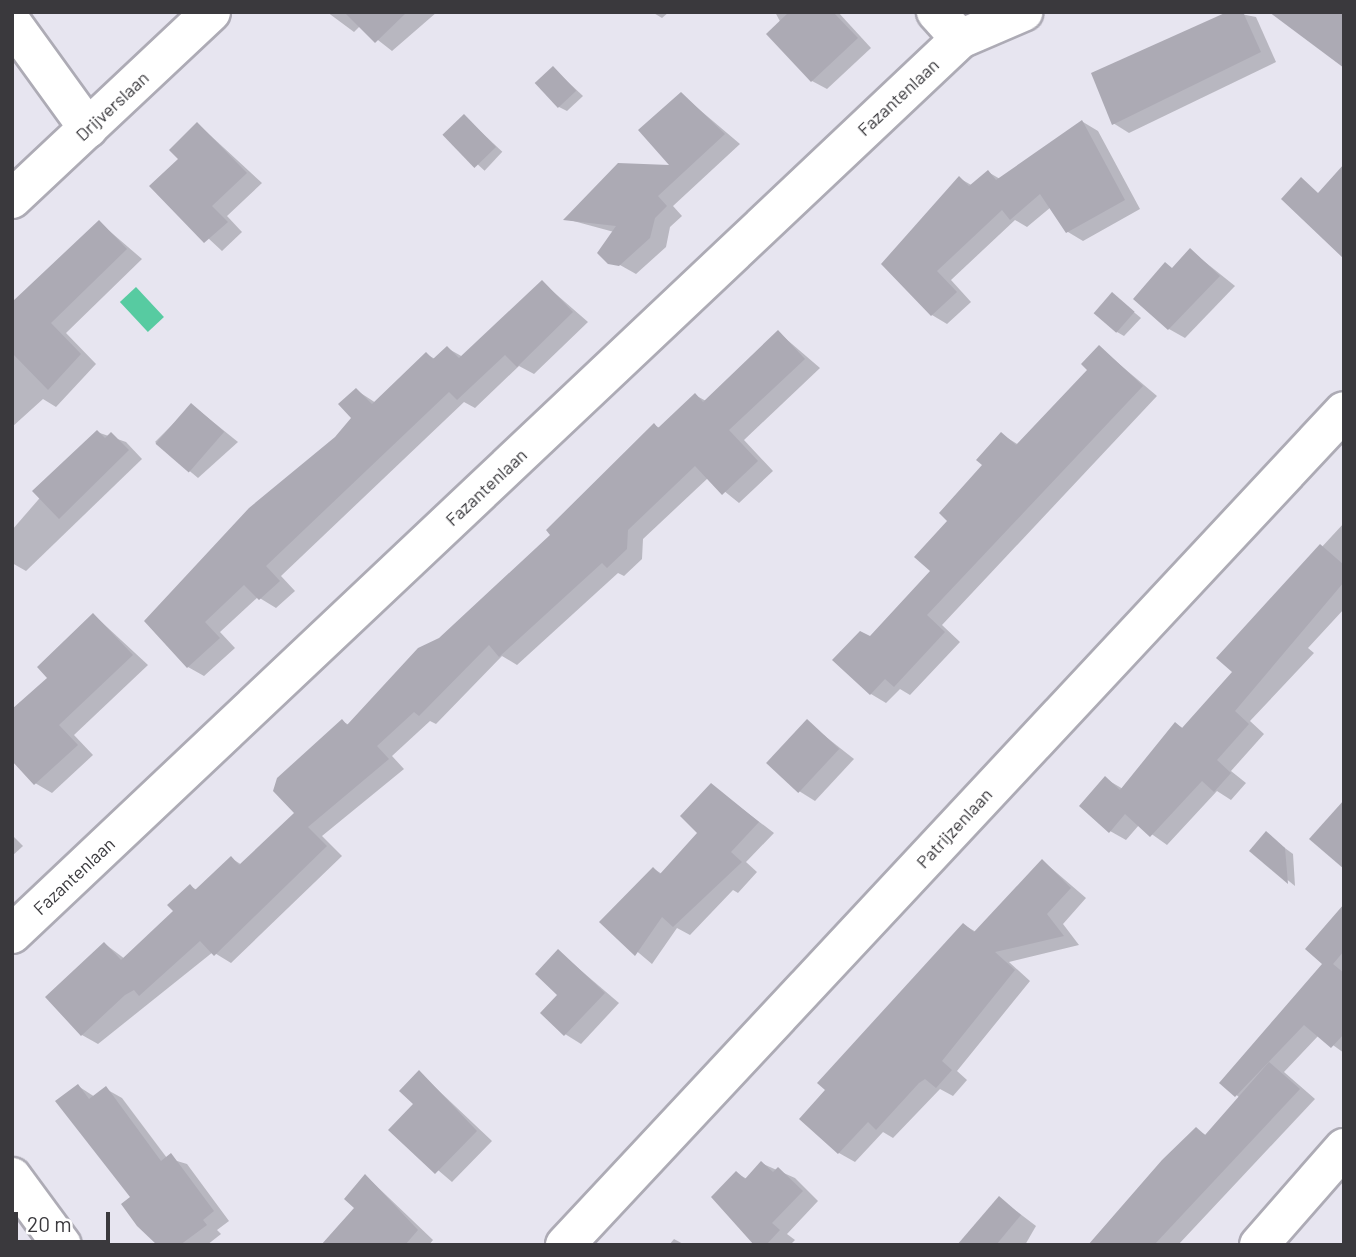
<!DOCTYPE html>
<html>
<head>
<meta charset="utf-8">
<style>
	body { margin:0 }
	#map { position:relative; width:1356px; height:1257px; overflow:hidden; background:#e7e5f0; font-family:Barlow,sans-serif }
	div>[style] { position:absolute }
	.water>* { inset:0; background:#57cba1; transform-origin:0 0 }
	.shadow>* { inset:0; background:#0003; transform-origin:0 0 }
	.building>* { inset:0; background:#acaab4; transform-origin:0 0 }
	.roads { filter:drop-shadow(2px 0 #adabb5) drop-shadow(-2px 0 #adabb5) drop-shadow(0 2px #adabb5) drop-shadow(0 -2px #adabb5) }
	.minor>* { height:38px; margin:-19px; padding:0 19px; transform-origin:19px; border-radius:19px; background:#fff }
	span { translate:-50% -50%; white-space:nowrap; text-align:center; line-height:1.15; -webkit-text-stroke:5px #fff; paint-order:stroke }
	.street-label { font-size:18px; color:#3a393d }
	.frame { position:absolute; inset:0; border:14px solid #3a393d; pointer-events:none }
	.scale { position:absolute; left:14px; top:1212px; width:96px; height:32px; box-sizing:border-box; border:4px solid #3a393d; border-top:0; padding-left:9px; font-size:21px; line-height:24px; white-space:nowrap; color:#3a393d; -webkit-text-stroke:5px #fff; paint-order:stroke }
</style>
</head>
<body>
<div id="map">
	<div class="water">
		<div style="left:136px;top:287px;width:41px;height:22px;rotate:47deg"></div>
	</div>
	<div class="shadow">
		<div style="clip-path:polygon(327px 12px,437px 12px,392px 51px,360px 26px,354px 32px)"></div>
		<div style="clip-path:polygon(652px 12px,669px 12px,662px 18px)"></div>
		<div style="clip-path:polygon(775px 12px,838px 12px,871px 48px,827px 89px,812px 81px)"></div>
		<div style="clip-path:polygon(1231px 12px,1256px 17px,1276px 62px,1129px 133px,1113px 123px)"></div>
		<div style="clip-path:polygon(553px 68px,583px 96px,567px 111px,559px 107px)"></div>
		<div style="clip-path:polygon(681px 94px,740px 144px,673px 206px,682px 216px,670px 227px,666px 247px,636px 274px,620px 265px,614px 232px,566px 219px,673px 167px)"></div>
		<div style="left:465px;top:117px;width:51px;height:26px;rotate:43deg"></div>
		<div style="clip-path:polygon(1083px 122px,1098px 131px,1140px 209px,1083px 241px,1068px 232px,1051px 207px,1027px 227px,1015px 220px,951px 280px,971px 302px,947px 324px,932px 315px,884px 264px,959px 178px,973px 186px,988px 172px,1000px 179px)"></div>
		<div style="clip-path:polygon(198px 124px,262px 183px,227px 216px,242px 232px,222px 251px,152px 186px,180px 159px)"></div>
		<div style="clip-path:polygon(99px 222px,142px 259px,66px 333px,96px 364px,56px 407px,43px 399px,12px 427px,12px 304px)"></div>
		<div style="clip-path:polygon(1190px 250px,1235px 286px,1185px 338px,1169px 329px,1173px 269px)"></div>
		<div style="clip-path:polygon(542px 282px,588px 322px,534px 374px,519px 366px,475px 408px,464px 402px,281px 576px,295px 591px,276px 608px,258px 597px,220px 632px,235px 648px,204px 676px,188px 667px,146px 621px,336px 438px,353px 418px,356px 390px,376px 403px,426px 354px,435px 359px,447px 348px,463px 357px)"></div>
		<div style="clip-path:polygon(1112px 294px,1141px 318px,1124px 336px,1117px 332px)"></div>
		<div style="clip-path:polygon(778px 332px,820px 368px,744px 440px,773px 471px,739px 503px,708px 478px,643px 539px,642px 559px,624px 576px,618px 573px,517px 665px,502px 656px,436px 724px,430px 721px,392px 756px,404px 769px,322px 836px,342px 856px,231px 963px,213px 952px,98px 1044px,82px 1035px,47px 997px,105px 944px,125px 959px,175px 911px,190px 886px,197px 890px,231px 858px,242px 865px,296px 813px,342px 721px,349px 725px,553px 535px,654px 425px,660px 428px,695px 395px,706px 401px)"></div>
		<div style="clip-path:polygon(1099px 347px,1157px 396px,942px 625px,960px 642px,910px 695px,900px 689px,886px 703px,871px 694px,870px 638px,932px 571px,950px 521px,1001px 434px,1019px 445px,1090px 370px)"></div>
		<div style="clip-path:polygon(192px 405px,238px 442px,198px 478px,155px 442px)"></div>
		<div style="clip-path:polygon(97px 432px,126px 442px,142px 459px,26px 571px,12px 563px,12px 530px)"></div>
		<div style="clip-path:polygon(1344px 523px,1344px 609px,1308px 648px,1314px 653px,1250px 721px,1264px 734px,1231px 771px,1246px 783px,1231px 800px,1217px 791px,1167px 845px,1139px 825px,1126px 840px,1110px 831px,1106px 779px,1123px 789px,1176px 724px,1184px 729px,1234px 672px,1219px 658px)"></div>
		<div style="clip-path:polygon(94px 615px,148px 665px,74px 735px,93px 755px,52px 793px,35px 783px,50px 678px)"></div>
		<div style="clip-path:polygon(807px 722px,854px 759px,815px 801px,799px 791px)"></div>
		<div style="clip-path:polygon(711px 785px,774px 833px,746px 862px,757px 872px,738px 893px,733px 890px,690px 935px,677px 928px,652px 964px,602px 922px,654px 869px,662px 874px,700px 833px)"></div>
		<div style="clip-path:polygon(1266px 834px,1293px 854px,1295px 886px,1252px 851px)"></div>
		<div style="clip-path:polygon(12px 835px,23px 846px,12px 856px)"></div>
		<div style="clip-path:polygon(1043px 861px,1086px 898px,1063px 924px,1079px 945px,1009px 962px,1030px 981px,957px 1071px,967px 1080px,953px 1096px,940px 1089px,893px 1138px,883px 1132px,855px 1162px,839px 1153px,801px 1119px,964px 925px,976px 932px)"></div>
		<div style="clip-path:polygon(1344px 922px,1344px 1053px,1319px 1035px,1284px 1072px,1315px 1099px,1178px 1245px,1091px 1245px,1196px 1129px,1207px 1136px,1240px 1098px,1222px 1083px,1325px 964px)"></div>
		<div style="clip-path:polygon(558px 951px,619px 1003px,581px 1044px,565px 1034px)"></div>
		<div style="clip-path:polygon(419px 1072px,492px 1141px,452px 1182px,391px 1130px,416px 1104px)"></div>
		<div style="clip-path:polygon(78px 1086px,95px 1097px,106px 1089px,122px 1098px,167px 1158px,187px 1164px,229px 1221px,217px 1230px,221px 1234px,207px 1245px,158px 1245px)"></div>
		<div style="clip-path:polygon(761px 1163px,795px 1178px,818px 1201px,787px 1234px,795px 1240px,790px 1245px,757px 1245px,736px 1173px,747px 1179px)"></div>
		<div style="clip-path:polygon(366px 1176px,433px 1240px,429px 1245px,326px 1245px,357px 1208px)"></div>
		<div style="clip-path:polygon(999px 1198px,1036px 1226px,1025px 1245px,959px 1245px)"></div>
		<div style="clip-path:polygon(674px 1239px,685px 1245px,669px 1245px)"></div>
	</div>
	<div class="building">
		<div style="clip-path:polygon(344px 12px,407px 12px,375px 43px)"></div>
		<div style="clip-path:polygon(789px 12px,833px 12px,858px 38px,811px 82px,766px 34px)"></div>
		<div style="clip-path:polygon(1227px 12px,1243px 12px,1261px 52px,1112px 125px,1091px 73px)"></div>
		<div style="clip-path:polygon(1269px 12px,1344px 12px,1344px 68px)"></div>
		<div style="left:553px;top:66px;width:34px;height:25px;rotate:47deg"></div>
		<div style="clip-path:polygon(681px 92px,725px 134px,658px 196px,667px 206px,655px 218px,650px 238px,619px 266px,608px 264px,597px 253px,616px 226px,563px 220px,618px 163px,669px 165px,638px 130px)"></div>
		<div style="left:464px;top:114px;width:46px;height:30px;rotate:46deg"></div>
		<div style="clip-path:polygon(1082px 120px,1125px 200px,1066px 233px,1040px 194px,1010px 220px,1002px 210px,937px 271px,957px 292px,931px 316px,881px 264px,959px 176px,969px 186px,988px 170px,996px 180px)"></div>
		<div style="clip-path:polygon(197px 122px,247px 173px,212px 206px,228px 222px,204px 243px,149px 186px,178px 159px,169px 150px)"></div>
		<div style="clip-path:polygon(1344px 164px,1344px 259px,1281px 199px,1301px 177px,1318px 193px)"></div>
		<div style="clip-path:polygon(99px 220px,127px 249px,51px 323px,81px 354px,48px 390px,12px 353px,12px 302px)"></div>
		<div style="clip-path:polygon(1190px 248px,1220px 276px,1168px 330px,1133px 299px,1165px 262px,1172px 268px)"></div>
		<div style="clip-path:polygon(542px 280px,573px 312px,517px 367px,505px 355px,457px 400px,449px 392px,266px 566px,280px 581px,259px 600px,244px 585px,205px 622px,220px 638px,187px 668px,144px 621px,249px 508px,335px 437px,351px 418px,338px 404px,356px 388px,372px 404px,426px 352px,433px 359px,447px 346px,459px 358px)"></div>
		<div style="left:1112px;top:292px;width:30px;height:28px;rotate:41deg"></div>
		<div style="clip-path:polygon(778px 330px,805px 359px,729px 430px,758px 461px,722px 495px,695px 466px,628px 530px,627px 549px,607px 568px,602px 563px,499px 657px,489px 645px,419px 716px,414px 712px,377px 746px,389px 759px,308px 827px,327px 846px,214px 956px,200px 941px,139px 996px,134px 990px,125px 995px,81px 1036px,45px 997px,104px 942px,121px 960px,173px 911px,167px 905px,190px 884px,195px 890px,231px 856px,239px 865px,294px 813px,273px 791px,277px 778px,342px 719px,347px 725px,418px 648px,439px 638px,550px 535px,546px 530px,654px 423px,658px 428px,695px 393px,703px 402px)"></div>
		<div style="clip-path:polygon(1099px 345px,1143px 386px,927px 615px,945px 632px,894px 687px,885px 679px,870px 695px,832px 660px,860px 631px,870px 636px,930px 571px,914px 557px,947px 521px,939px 513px,982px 465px,976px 460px,1001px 432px,1016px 445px,1087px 370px,1081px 364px)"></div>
		<div style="left:191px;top:403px;width:44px;height:54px;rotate:41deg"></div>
		<div style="clip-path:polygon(97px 430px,105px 438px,111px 432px,129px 450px,59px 519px,32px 491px)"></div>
		<div style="clip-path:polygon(1320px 544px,1344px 565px,1344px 582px,1235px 711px,1249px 724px,1217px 760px,1231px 773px,1214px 792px,1202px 781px,1150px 837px,1125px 814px,1109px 833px,1079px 806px,1105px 776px,1120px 790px,1175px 722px,1182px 728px,1232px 672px,1216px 658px)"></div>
		<div style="clip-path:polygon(93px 613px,133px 655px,59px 725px,78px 745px,34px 785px,12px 761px,12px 709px,47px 678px,37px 667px)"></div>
		<div style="left:807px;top:719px;width:44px;height:60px;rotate:43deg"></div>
		<div style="clip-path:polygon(711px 783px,759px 822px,731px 852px,742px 862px,673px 927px,662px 917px,635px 956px,599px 922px,653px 867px,660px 874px,697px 833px,680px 816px)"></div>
		<div style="clip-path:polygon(1344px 800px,1344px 869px,1309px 839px)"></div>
		<div style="clip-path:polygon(1266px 831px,1285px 848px,1288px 884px,1249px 851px)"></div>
		<div style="clip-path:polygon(1042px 859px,1071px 888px,1047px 914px,1064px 936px,995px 952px,1015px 970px,942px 1061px,952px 1070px,936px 1088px,925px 1079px,919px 1083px,876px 1130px,868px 1122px,838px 1154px,799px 1119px,825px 1090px,817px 1083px,963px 923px,974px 932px)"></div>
		<div style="clip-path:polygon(1344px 904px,1344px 951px,1333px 964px,1344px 973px,1344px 1034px,1331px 1048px,1304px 1025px,1235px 1097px,1219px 1083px,1322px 964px,1305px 949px)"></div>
		<div style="clip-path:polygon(558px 949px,605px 993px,564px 1036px,540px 1013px,557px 995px,535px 974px)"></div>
		<div style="clip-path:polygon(1269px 1062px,1300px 1089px,1154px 1245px,1088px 1245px,1162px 1160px,1196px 1127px,1205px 1135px)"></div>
		<div style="clip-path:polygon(419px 1070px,477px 1131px,435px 1174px,388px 1130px,413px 1104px,399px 1091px)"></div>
		<div style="clip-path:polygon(78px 1084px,89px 1099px,106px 1086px,161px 1161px,171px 1153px,214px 1211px,203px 1220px,207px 1225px,180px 1245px,157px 1245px,137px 1226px,121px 1204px,130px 1197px,55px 1101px)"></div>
		<div style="clip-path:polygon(761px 1161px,773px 1172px,778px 1167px,803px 1191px,772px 1223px,780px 1230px,766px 1245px,754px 1245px,711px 1197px,736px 1171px,745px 1179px)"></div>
		<div style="clip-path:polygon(365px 1174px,418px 1230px,405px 1245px,321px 1245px,354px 1208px,344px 1199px)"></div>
		<div style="clip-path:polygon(999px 1196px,1021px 1215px,996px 1245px,957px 1245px)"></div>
	</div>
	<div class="roads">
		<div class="minor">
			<div style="left:936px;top:12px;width:36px;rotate:48deg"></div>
			<div style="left:12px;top:23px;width:130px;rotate:54.1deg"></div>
			<div style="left:12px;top:199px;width:273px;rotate:-43.2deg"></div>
			<div style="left:12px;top:934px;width:1304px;rotate:-43.35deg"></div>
			<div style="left:960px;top:39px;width:69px;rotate:-23.2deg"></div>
			<div style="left:12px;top:1177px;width:84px;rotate:53.7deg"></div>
			<div style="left:565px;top:1245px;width:1141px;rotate:-46.95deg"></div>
			<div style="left:1259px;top:1245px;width:129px;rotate:-48.8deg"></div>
		</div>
	</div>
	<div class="street-label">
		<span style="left:898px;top:97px;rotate:-43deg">Fazantenlaan</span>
		<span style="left:112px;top:106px;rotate:-43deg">Drijverslaan</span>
		<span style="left:486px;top:487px;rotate:-43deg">Fazantenlaan</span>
		<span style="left:954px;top:828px;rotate:-47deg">Patrijzenlaan</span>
		<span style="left:74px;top:876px;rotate:-43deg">Fazantenlaan</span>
	</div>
	<div class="frame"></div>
	<div class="scale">20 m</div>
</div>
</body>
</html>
